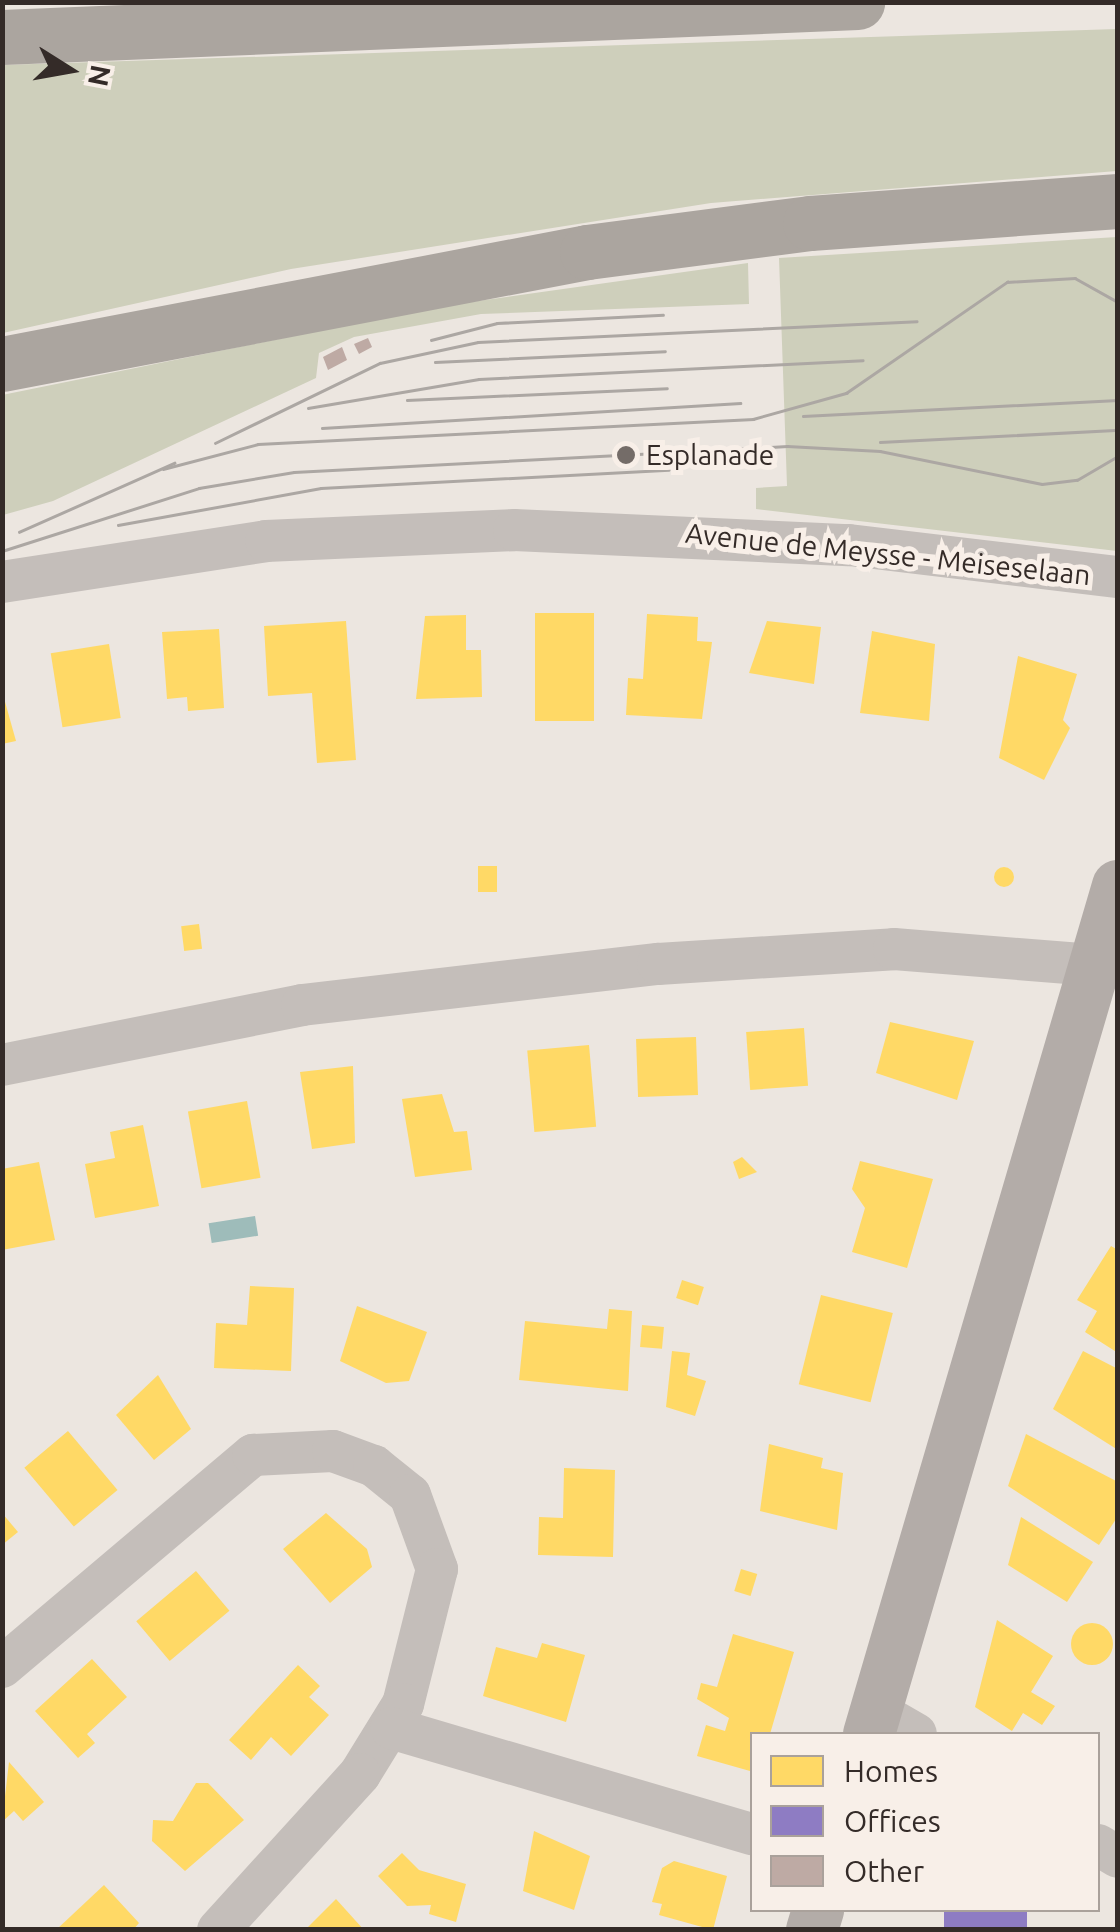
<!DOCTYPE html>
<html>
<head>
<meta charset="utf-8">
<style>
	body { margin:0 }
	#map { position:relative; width:1120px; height:1932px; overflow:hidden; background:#ece6e0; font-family:Ubuntu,sans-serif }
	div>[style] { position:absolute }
	.green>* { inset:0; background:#cecfbb }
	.water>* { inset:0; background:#9ebcba; transform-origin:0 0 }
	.homes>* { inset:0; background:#ffd966; transform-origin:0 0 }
	.round { border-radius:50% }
	.offices>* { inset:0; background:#8e7cc3; transform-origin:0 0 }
	.building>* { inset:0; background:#beaaa4 }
	.minor>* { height:42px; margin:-21px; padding:0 21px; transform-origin:21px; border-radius:21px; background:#c4beba }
	.major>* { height:52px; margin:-26px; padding:0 26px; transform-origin:26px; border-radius:26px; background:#b3aca8 }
	.highway>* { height:55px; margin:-27.5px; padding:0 27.5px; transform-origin:27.5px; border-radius:27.5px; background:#aba59f }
	.tram>* { height:2.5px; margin:-1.25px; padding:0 1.25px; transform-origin:1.25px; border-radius:1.25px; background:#aca7a3 }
	.dots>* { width:28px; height:28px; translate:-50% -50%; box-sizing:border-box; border:5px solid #f8efe8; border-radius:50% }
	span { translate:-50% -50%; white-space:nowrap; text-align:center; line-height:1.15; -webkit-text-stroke:10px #f8efe8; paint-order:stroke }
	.poi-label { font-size:28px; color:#342b28 }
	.left { translate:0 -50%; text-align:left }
	.street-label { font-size:28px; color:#342b28 }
	.frame { position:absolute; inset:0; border:5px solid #342b28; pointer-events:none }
	.legend { position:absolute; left:750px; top:1732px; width:350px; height:180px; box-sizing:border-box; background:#f8efe8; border:2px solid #aaa19b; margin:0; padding:12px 18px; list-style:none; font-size:30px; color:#342b28 }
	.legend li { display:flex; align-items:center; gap:20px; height:50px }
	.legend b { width:50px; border:2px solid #aaa19b }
	.north { position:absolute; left:20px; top:20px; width:100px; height:100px; -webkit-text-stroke:8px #f8efe8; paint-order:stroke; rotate:101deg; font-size:28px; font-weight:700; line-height:40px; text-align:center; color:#342b28 }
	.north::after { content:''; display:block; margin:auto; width:35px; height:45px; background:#342b28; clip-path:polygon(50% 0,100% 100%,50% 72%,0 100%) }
</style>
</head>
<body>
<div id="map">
	<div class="green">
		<div style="clip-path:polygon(1117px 29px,1117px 171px,711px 203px,291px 269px,3px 333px,3px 65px)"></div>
		<div style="clip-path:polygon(1117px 237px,1117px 551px,756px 509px,756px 488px,787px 486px,779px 258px)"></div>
		<div style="clip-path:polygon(748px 263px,749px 304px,481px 314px,354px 337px,319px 353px,316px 378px,53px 501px,3px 515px,2px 395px,442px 306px)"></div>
	</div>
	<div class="water">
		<div style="left:255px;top:1216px;width:20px;height:47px;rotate:81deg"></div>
	</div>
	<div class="homes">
		<div style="left:535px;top:613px;width:59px;height:108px"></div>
		<div style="clip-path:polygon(647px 614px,698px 617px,697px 641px,712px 642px,702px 719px,626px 715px,628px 678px,643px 679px)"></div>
		<div style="clip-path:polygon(466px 615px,466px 650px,481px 650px,482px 697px,416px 699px,425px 616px)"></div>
		<div style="clip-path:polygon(346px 621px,356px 760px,317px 763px,312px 693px,268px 696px,264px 626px)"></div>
		<div style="clip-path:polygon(767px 621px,821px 627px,814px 684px,749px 673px)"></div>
		<div style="clip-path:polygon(219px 629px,224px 708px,188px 711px,187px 697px,167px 699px,162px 632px)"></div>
		<div style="clip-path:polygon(872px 631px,935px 644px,929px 721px,860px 713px)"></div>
		<div style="left:109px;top:644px;width:75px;height:59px;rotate:81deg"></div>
		<div style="clip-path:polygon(1018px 656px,1077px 674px,1063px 720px,1070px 728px,1044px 780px,999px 758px)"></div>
		<div style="clip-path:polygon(2px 691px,16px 741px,2px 744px)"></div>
		<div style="left:478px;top:866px;width:19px;height:26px"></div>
		<div class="round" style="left:994px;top:867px;width:20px;height:20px"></div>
		<div style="left:199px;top:924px;width:25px;height:18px;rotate:83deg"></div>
		<div style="clip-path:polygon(890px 1022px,974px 1041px,957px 1100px,876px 1073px)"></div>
		<div style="left:804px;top:1028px;width:58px;height:58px;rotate:86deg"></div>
		<div style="left:696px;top:1037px;width:58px;height:60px;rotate:88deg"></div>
		<div style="left:589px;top:1045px;width:82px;height:62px;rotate:85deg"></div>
		<div style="clip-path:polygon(353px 1066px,355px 1143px,312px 1149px,300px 1072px)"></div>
		<div style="clip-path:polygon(442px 1094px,454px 1132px,467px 1131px,472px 1170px,415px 1177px,402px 1099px)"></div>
		<div style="left:247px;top:1101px;width:78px;height:60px;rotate:80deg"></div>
		<div style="clip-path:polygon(143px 1125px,159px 1206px,95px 1218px,85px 1164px,115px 1158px,110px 1132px)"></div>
		<div style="clip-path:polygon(742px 1157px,757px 1172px,739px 1179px,733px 1162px)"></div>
		<div style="clip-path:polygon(860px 1161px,933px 1179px,907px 1268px,852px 1252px,865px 1208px,852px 1189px)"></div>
		<div style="clip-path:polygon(39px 1162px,55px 1240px,2px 1250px,2px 1169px)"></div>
		<div style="clip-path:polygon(1111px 1246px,1118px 1250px,1118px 1353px,1085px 1332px,1097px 1311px,1077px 1300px)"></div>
		<div style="left:682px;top:1280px;width:23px;height:19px;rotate:18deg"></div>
		<div style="clip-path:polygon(250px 1286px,294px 1288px,291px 1371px,214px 1368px,216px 1323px,247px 1325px)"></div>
		<div style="left:821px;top:1295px;width:74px;height:92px;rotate:14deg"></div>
		<div style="clip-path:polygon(357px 1306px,427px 1332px,409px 1381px,386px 1383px,340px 1361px)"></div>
		<div style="clip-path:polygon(609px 1309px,632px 1311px,628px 1391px,519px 1380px,525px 1321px,607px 1329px)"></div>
		<div style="left:642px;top:1325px;width:22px;height:22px;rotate:5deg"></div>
		<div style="clip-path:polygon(672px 1351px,690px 1353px,687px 1375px,706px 1381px,695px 1416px,666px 1407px)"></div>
		<div style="clip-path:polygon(1083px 1351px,1118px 1369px,1118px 1450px,1053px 1409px)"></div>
		<div style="clip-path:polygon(158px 1375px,191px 1429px,154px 1460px,116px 1415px)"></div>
		<div style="left:68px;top:1431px;width:77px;height:57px;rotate:50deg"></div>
		<div style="clip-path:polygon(1026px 1434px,1118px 1482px,1118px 1516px,1099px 1545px,1008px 1486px)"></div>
		<div style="clip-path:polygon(769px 1444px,823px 1458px,821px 1468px,843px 1473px,837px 1530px,760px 1511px)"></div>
		<div style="clip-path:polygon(564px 1468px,615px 1470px,613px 1557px,538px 1555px,539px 1517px,563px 1518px)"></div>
		<div style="clip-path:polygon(2px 1513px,18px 1532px,2px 1545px)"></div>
		<div style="clip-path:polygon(326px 1513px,367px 1549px,372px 1567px,330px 1603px,283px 1549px)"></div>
		<div style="clip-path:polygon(1021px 1517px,1093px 1562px,1067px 1602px,1008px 1565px)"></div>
		<div style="left:741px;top:1569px;width:17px;height:23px;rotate:17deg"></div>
		<div style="left:196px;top:1571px;width:52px;height:78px;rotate:50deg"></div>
		<div style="clip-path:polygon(997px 1620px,1053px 1656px,1031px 1692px,1055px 1706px,1042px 1725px,1023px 1713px,1012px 1731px,975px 1707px)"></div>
		<div class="round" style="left:1071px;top:1623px;width:42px;height:42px"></div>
		<div style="clip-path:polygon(733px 1634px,794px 1652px,770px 1734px,752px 1734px,750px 1771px,697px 1756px,706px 1725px,725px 1731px,729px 1718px,697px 1699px,701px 1683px,717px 1687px)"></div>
		<div style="clip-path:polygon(542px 1643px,585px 1655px,566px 1722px,483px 1696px,496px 1647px,537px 1658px)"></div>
		<div style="clip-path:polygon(92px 1659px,127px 1697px,87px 1734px,95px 1743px,78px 1758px,35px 1711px)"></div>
		<div style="clip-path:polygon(298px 1665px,320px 1686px,309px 1697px,329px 1715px,291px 1756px,271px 1737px,251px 1760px,229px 1740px)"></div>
		<div style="clip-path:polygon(9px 1762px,44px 1802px,23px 1821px,14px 1811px,2px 1822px)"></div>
		<div style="clip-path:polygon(196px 1783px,208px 1783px,244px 1820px,185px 1871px,152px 1841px,153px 1820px,173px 1821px)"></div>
		<div style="clip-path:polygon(534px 1831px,590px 1856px,574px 1910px,523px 1891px)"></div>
		<div style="clip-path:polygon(402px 1853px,419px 1870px,466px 1884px,456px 1922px,429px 1914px,431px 1905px,407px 1906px,378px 1876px)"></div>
		<div style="clip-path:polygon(674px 1861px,727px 1876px,713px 1930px,659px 1915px,662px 1904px,652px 1902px,662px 1868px)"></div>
		<div style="clip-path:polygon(104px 1885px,139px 1923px,133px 1930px,56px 1930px)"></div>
		<div style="clip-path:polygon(336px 1899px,364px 1930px,305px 1930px)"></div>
	</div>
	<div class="offices">
		<div style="left:944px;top:1910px;width:83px;height:21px"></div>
	</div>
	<div class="building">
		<div style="clip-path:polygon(368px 338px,372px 347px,359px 354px,354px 344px)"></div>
		<div style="clip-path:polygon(342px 347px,347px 360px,328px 370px,323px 357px)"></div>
	</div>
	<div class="minor">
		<div style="left:2px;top:582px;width:267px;rotate:-8.8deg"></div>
		<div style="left:266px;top:541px;width:248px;rotate:-2.5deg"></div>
		<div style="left:514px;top:530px;width:335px;rotate:2.6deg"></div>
		<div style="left:849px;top:545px;width:271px;rotate:6.8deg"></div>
		<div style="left:2px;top:1065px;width:306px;rotate:-11.3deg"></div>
		<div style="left:302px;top:1005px;width:358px;rotate:-6.6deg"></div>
		<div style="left:658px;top:964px;width:236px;rotate:-3.6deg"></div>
		<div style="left:894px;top:949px;width:225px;rotate:4.6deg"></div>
		<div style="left:2px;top:1667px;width:329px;rotate:-40.2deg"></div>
		<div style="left:253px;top:1455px;width:80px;rotate:-2.9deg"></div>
		<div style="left:333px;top:1451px;width:44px;rotate:20.1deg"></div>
		<div style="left:374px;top:1466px;width:46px;rotate:38.9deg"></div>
		<div style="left:410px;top:1495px;width:79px;rotate:70deg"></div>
		<div style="left:437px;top:1569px;width:139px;rotate:104.1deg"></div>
		<div style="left:403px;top:1704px;width:82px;rotate:121.6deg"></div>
		<div style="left:360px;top:1774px;width:211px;rotate:132.3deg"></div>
		<div style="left:876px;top:1711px;width:46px;rotate:29.9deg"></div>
		<div style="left:391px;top:1728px;width:376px;rotate:16.4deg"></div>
		<div style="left:1098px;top:1845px;width:23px;rotate:31deg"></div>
	</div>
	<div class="major">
		<div style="left:869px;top:1734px;width:884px;rotate:-73.64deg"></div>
		<div style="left:812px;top:1930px;width:21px;rotate:-73deg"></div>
	</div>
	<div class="highway">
		<div style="left:2px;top:37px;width:856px;rotate:-2.34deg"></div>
		<div style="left:2px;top:364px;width:596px;rotate:-10.84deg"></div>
		<div style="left:587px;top:252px;width:225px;rotate:-7.4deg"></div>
		<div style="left:810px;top:223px;width:309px;rotate:-4.1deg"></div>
	</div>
	<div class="tram">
		<div style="left:431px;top:340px;width:68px;rotate:-14.4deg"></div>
		<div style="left:497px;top:323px;width:166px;rotate:-2.8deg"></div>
		<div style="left:435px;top:362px;width:230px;rotate:-2.7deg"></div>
		<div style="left:407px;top:400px;width:260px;rotate:-2.6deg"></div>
		<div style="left:308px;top:408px;width:173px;rotate:-9.6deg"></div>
		<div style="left:479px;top:379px;width:384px;rotate:-2.8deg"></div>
		<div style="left:803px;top:416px;width:315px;rotate:-2.9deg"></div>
		<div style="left:322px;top:428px;width:419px;rotate:-3.4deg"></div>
		<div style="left:880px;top:442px;width:235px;rotate:-2.9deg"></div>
		<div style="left:215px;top:443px;width:183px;rotate:-25.9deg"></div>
		<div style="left:380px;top:363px;width:100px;rotate:-12.1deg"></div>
		<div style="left:478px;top:342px;width:439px;rotate:-2.7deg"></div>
		<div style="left:163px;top:469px;width:98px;rotate:-14.7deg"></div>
		<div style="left:258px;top:444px;width:496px;rotate:-2.9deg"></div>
		<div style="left:753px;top:419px;width:97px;rotate:-15.6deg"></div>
		<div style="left:846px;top:393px;width:196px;rotate:-34.6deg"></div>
		<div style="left:1007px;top:282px;width:68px;rotate:-3.4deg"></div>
		<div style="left:1075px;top:278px;width:49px;rotate:29.2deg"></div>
		<div style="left:118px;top:525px;width:206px;rotate:-10.3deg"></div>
		<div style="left:321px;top:488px;width:348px;rotate:-3deg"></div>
		<div style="left:19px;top:532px;width:170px;rotate:-24deg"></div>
		<div style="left:2px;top:551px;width:207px;rotate:-17.7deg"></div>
		<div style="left:199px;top:488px;width:96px;rotate:-9.6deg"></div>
		<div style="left:294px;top:472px;width:494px;rotate:-3deg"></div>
		<div style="left:787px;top:446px;width:93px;rotate:3.1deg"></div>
		<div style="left:880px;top:451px;width:165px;rotate:11.5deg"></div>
		<div style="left:1042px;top:484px;width:35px;rotate:-7deg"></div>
		<div style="left:1077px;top:480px;width:48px;rotate:-30.3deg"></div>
	</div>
	<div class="dots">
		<div style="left:626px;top:455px;background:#746c68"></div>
	</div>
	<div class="poi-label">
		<span class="left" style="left:646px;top:455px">Esplanade</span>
	</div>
	<div class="street-label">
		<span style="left:888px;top:554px;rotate:6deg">Avenue de Meysse - Meiseselaan</span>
	</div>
	<div class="frame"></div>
	<ul class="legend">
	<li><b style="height:28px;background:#ffd966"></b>Homes</li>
	<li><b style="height:28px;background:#8e7cc3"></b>Offices</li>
	<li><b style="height:28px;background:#beaaa4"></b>Other</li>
	</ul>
	<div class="north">N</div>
</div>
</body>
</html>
